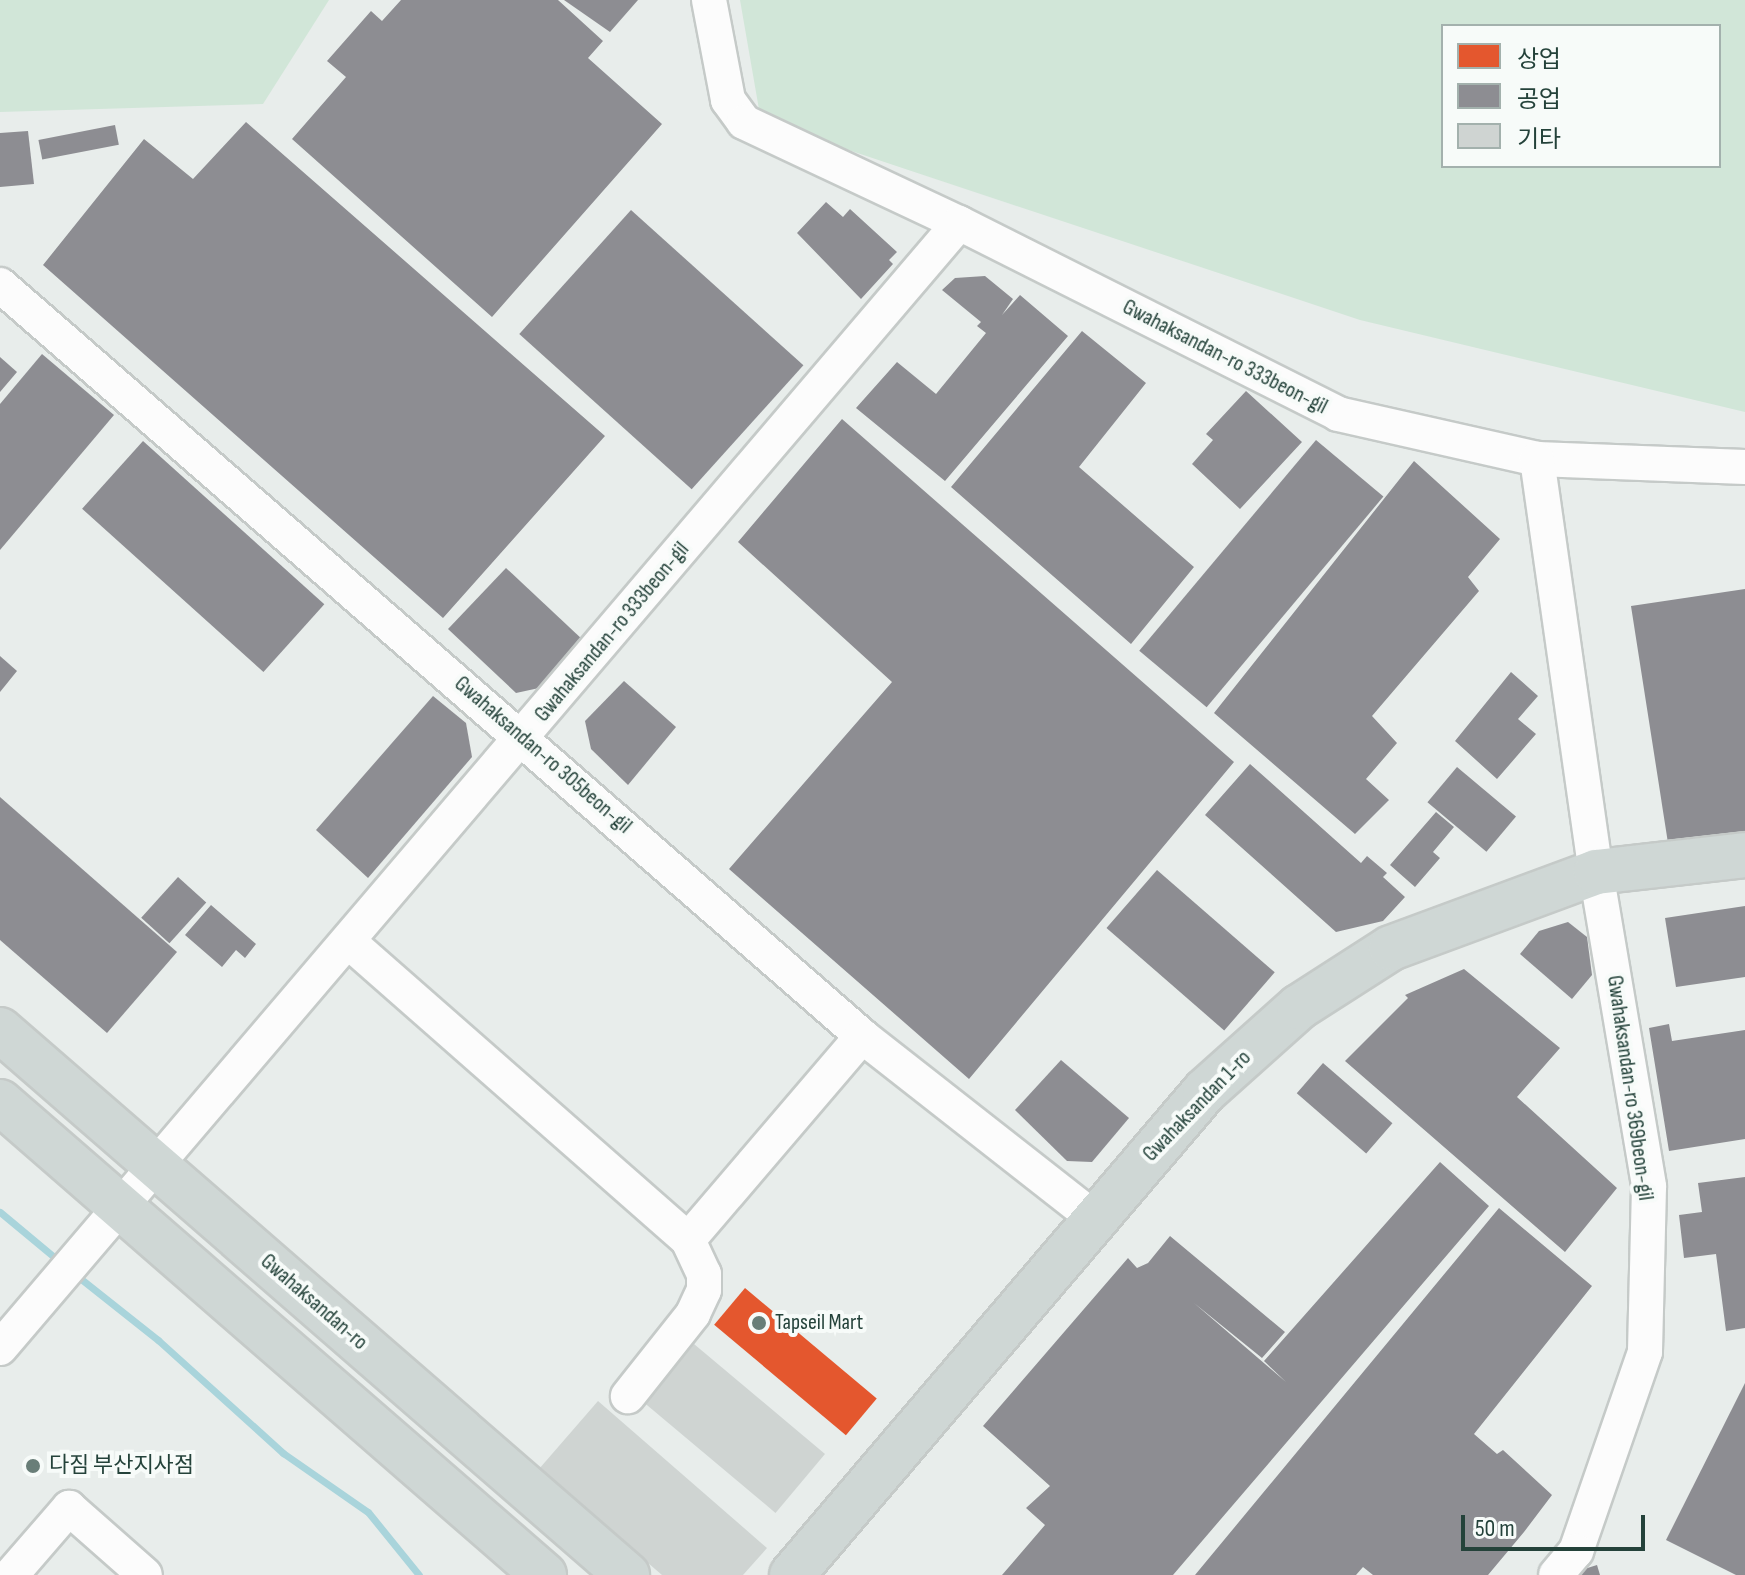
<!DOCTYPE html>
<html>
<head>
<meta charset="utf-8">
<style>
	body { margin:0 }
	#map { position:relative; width:1745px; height:1575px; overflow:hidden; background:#e8edeb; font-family:"Sofia Sans Condensed","Noto Sans KR",sans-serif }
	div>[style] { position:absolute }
	.green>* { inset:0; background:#d1e6d8 }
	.shops>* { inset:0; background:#e4572e; transform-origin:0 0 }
	.industry>* { inset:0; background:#8d8d92; transform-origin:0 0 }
	.stream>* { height:7px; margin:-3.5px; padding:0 3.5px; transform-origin:3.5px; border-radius:3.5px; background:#a9d4db }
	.building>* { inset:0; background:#cfd4d2; transform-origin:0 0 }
	.roads { filter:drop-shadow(2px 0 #c5cac8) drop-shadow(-2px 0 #c5cac8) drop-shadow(0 2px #c5cac8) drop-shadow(0 -2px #c5cac8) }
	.minor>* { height:34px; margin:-17px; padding:0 17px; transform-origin:17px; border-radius:17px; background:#fcfcfc }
	.major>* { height:44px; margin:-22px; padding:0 22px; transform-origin:22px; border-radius:22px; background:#cfd7d5 }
	.dots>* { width:22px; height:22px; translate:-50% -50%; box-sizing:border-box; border:4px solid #f7fbf9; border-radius:50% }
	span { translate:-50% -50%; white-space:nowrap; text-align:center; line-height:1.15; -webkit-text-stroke:8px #f7fbf9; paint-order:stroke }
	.street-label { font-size:22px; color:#24423a }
	.poi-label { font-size:22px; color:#24423a }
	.left { translate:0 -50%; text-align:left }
	.legend { position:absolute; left:1441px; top:24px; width:280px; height:144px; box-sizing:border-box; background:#f7fbf9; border:2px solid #a3b1ad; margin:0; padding:10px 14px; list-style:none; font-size:24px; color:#24423a }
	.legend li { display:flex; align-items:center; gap:16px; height:40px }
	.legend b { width:40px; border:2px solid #a3b1ad }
	.scale { position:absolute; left:1461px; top:1515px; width:184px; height:36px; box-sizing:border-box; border:4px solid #24423a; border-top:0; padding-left:10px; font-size:24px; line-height:28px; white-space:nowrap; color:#24423a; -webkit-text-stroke:6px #f7fbf9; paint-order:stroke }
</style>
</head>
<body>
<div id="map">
	<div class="green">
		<div style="clip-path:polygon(0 0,329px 0,263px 104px,0 112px)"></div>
		<div style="clip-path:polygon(evenodd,740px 0,1745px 0,1745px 412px,1360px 320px,761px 121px,740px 0,1443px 26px,1719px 26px,1719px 166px,1443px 166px,1443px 26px)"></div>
	</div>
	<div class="shops">
		<div style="left:745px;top:1288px;width:172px;height:48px;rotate:40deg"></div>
	</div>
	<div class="industry">
		<div style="clip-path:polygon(401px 0,558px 0,603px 41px,588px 58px,662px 124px,492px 317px,292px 139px,346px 77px,327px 61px,371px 11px,382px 21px)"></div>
		<div style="clip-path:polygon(564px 0,638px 0,610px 32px)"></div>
		<div style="clip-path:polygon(246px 122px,605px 436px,443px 618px,43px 265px,144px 139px,193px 179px)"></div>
		<div style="left:115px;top:125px;width:20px;height:78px;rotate:79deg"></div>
		<div style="clip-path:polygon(28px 131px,34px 184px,0 187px,0 133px)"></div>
		<div style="clip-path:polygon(826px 202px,843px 217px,850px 209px,897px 252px,889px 260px,893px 264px,861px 299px,797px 233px)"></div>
		<div style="left:631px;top:210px;width:232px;height:167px;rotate:42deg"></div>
		<div style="clip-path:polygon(985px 276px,1013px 299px,1002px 315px,1020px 295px,1068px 336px,945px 481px,856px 408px,897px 362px,936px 394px,986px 333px,977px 326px,981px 322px,942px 290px,955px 278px)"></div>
		<div style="clip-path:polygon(1082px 331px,1146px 383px,1079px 467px,1194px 567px,1131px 644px,951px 487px)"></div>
		<div style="clip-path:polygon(42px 354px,114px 415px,0 550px,0 404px)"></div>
		<div style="clip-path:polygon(0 357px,17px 372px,0 392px)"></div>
		<div style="clip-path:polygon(1246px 391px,1302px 442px,1240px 509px,1192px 464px,1213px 440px,1206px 434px)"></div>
		<div style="clip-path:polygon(842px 419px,1234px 762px,969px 1079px,729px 869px,892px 682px,738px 542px)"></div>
		<div style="left:1316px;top:440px;width:88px;height:275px;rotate:40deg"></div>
		<div style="left:143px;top:441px;width:244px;height:91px;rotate:42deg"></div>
		<div style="clip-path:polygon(1414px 461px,1500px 539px,1468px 577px,1479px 591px,1372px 716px,1397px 743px,1366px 779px,1389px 800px,1355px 834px,1214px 713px)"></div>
		<div style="clip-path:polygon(506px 568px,584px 641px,539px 688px,516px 693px,448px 629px)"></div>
		<div style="clip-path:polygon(1745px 589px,1745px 832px,1668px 843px,1631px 606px)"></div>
		<div style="clip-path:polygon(0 656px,17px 671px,0 692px)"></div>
		<div style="clip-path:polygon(1511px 672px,1538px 696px,1518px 719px,1536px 734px,1497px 779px,1455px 741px)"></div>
		<div style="clip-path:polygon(624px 681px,676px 727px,628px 785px,591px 749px,585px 721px)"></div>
		<div style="clip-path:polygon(433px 696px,466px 723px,472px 757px,368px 878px,316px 830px)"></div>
		<div style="clip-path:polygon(1250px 764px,1361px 863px,1367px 856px,1387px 873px,1383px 877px,1405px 897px,1383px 921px,1336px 932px,1205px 815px)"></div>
		<div style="left:1457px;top:767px;width:77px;height:46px;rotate:40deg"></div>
		<div style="clip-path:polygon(0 797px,177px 952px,107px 1033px,0 940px)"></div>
		<div style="clip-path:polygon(1436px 812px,1454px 827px,1433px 852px,1440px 858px,1415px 887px,1390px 865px)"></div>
		<div style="left:1157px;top:870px;width:156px;height:77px;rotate:41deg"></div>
		<div style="left:178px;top:877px;width:38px;height:55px;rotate:42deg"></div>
		<div style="clip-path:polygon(211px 905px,256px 944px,245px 958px,236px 950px,222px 967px,185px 935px)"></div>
		<div style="clip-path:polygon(1745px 906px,1745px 977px,1676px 987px,1665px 918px)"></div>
		<div style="clip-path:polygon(1568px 922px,1587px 937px,1592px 975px,1572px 999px,1520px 954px,1539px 931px)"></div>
		<div style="clip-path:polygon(1464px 969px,1560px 1048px,1517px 1097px,1617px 1188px,1565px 1252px,1345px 1061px,1408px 998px,1405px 995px)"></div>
		<div style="clip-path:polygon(1669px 1024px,1672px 1041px,1745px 1030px,1745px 1139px,1669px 1151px,1649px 1028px)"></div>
		<div style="clip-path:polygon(1061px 1060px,1129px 1118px,1092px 1162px,1067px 1161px,1015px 1110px)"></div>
		<div style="left:1323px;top:1063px;width:92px;height:40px;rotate:41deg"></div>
		<div style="clip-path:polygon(1440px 1162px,1489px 1206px,1173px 1575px,1002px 1575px,1045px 1525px,1026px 1508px,1050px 1486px,983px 1426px,1128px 1258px,1137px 1268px,1148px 1263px,1170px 1236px,1285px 1332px,1262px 1358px,1194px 1303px,1286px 1382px,1264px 1361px)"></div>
		<div style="clip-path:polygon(1745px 1177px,1745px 1328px,1726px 1331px,1716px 1254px,1684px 1258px,1679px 1215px,1702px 1212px,1698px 1183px)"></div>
		<div style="clip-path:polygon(1499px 1208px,1592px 1286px,1474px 1434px,1497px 1454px,1503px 1450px,1552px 1495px,1524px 1532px,1488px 1575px,1373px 1575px,1363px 1567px,1356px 1575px,1195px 1575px)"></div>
		<div style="clip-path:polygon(1745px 1383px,1745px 1575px,1736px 1575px,1666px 1540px)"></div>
		<div style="clip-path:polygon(1597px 1565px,1600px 1575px,1574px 1575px,1578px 1571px)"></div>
	</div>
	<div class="stream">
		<div style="left:0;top:1212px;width:78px;rotate:39.8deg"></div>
		<div style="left:76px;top:1275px;width:105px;rotate:38.4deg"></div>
		<div style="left:158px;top:1340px;width:169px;rotate:42.1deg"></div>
		<div style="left:283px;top:1453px;width:103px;rotate:34.8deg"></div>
		<div style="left:368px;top:1512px;width:81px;rotate:51deg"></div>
	</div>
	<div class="building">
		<div style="left:694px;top:1344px;width:171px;height:77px;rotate:40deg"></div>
		<div style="clip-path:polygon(598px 1401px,767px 1548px,743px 1575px,662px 1575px,539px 1469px)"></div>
	</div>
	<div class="roads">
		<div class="minor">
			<div style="left:709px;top:0;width:102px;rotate:79.2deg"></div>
			<div style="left:728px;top:100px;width:27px;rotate:54deg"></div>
			<div style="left:744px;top:122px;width:238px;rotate:25.2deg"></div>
			<div style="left:959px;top:223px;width:424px;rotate:26.7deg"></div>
			<div style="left:1338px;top:414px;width:204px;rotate:12.7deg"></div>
			<div style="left:1537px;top:459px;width:208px;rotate:2.2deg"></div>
			<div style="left:0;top:285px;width:1143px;rotate:41.06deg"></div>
			<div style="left:862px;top:1036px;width:293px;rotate:38.1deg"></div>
			<div style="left:1537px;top:459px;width:417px;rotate:81.9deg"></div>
			<div style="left:1596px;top:872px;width:319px;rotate:80.4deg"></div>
			<div style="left:1649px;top:1187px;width:165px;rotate:91.4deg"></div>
			<div style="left:1645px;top:1352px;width:211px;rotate:109.1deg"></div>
			<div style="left:1576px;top:1551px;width:31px;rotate:130deg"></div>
			<div style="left:349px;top:942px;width:451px;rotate:41.3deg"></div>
			<div style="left:688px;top:1240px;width:38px;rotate:65deg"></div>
			<div style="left:704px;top:1274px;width:16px;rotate:90deg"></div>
			<div style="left:704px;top:1290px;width:26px;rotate:115deg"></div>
			<div style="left:693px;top:1314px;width:105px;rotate:128.4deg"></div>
			<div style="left:688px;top:1240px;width:268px;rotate:-49.5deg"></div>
			<div style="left:0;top:1348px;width:1478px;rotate:-49.55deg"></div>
			<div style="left:11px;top:1575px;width:89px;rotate:-49.1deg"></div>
			<div style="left:69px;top:1508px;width:101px;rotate:41.4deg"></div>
		</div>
		<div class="major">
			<div style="left:0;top:1030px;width:831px;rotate:41deg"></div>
			<div style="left:0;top:1102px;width:721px;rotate:41.01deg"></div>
			<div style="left:792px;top:1575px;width:636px;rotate:-49.53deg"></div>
			<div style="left:1205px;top:1091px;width:126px;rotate:-41.8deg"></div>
			<div style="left:1299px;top:1007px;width:109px;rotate:-32.7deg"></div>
			<div style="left:1391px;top:948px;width:219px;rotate:-20.3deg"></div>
			<div style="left:1596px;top:872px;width:150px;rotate:-6.5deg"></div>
		</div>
	</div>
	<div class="dots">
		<div style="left:759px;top:1323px;background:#697e78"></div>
		<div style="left:33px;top:1466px;background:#697e78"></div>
	</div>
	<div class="street-label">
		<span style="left:1225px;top:357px;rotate:27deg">Gwahaksandan-ro 333beon-gil</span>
		<span style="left:612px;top:632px;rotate:-50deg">Gwahaksandan-ro 333beon-gil</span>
		<span style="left:543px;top:755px;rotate:41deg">Gwahaksandan-ro 305beon-gil</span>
		<span style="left:1630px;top:1088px;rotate:82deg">Gwahaksandan-ro 369beon-gil</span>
		<span style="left:1197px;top:1106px;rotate:-46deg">Gwahaksandan 1-ro</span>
		<span style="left:314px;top:1302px;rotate:41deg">Gwahaksandan-ro</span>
	</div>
	<div class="poi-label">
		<span class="left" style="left:775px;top:1323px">Tapseil Mart</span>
		<span class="left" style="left:49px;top:1466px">다짐 부산지사점</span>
	</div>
	<ul class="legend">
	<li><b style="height:22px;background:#e4572e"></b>상업</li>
	<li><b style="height:22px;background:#8d8d92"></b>공업</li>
	<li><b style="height:22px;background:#cfd4d2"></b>기타</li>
	</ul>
	<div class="scale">50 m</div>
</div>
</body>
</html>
